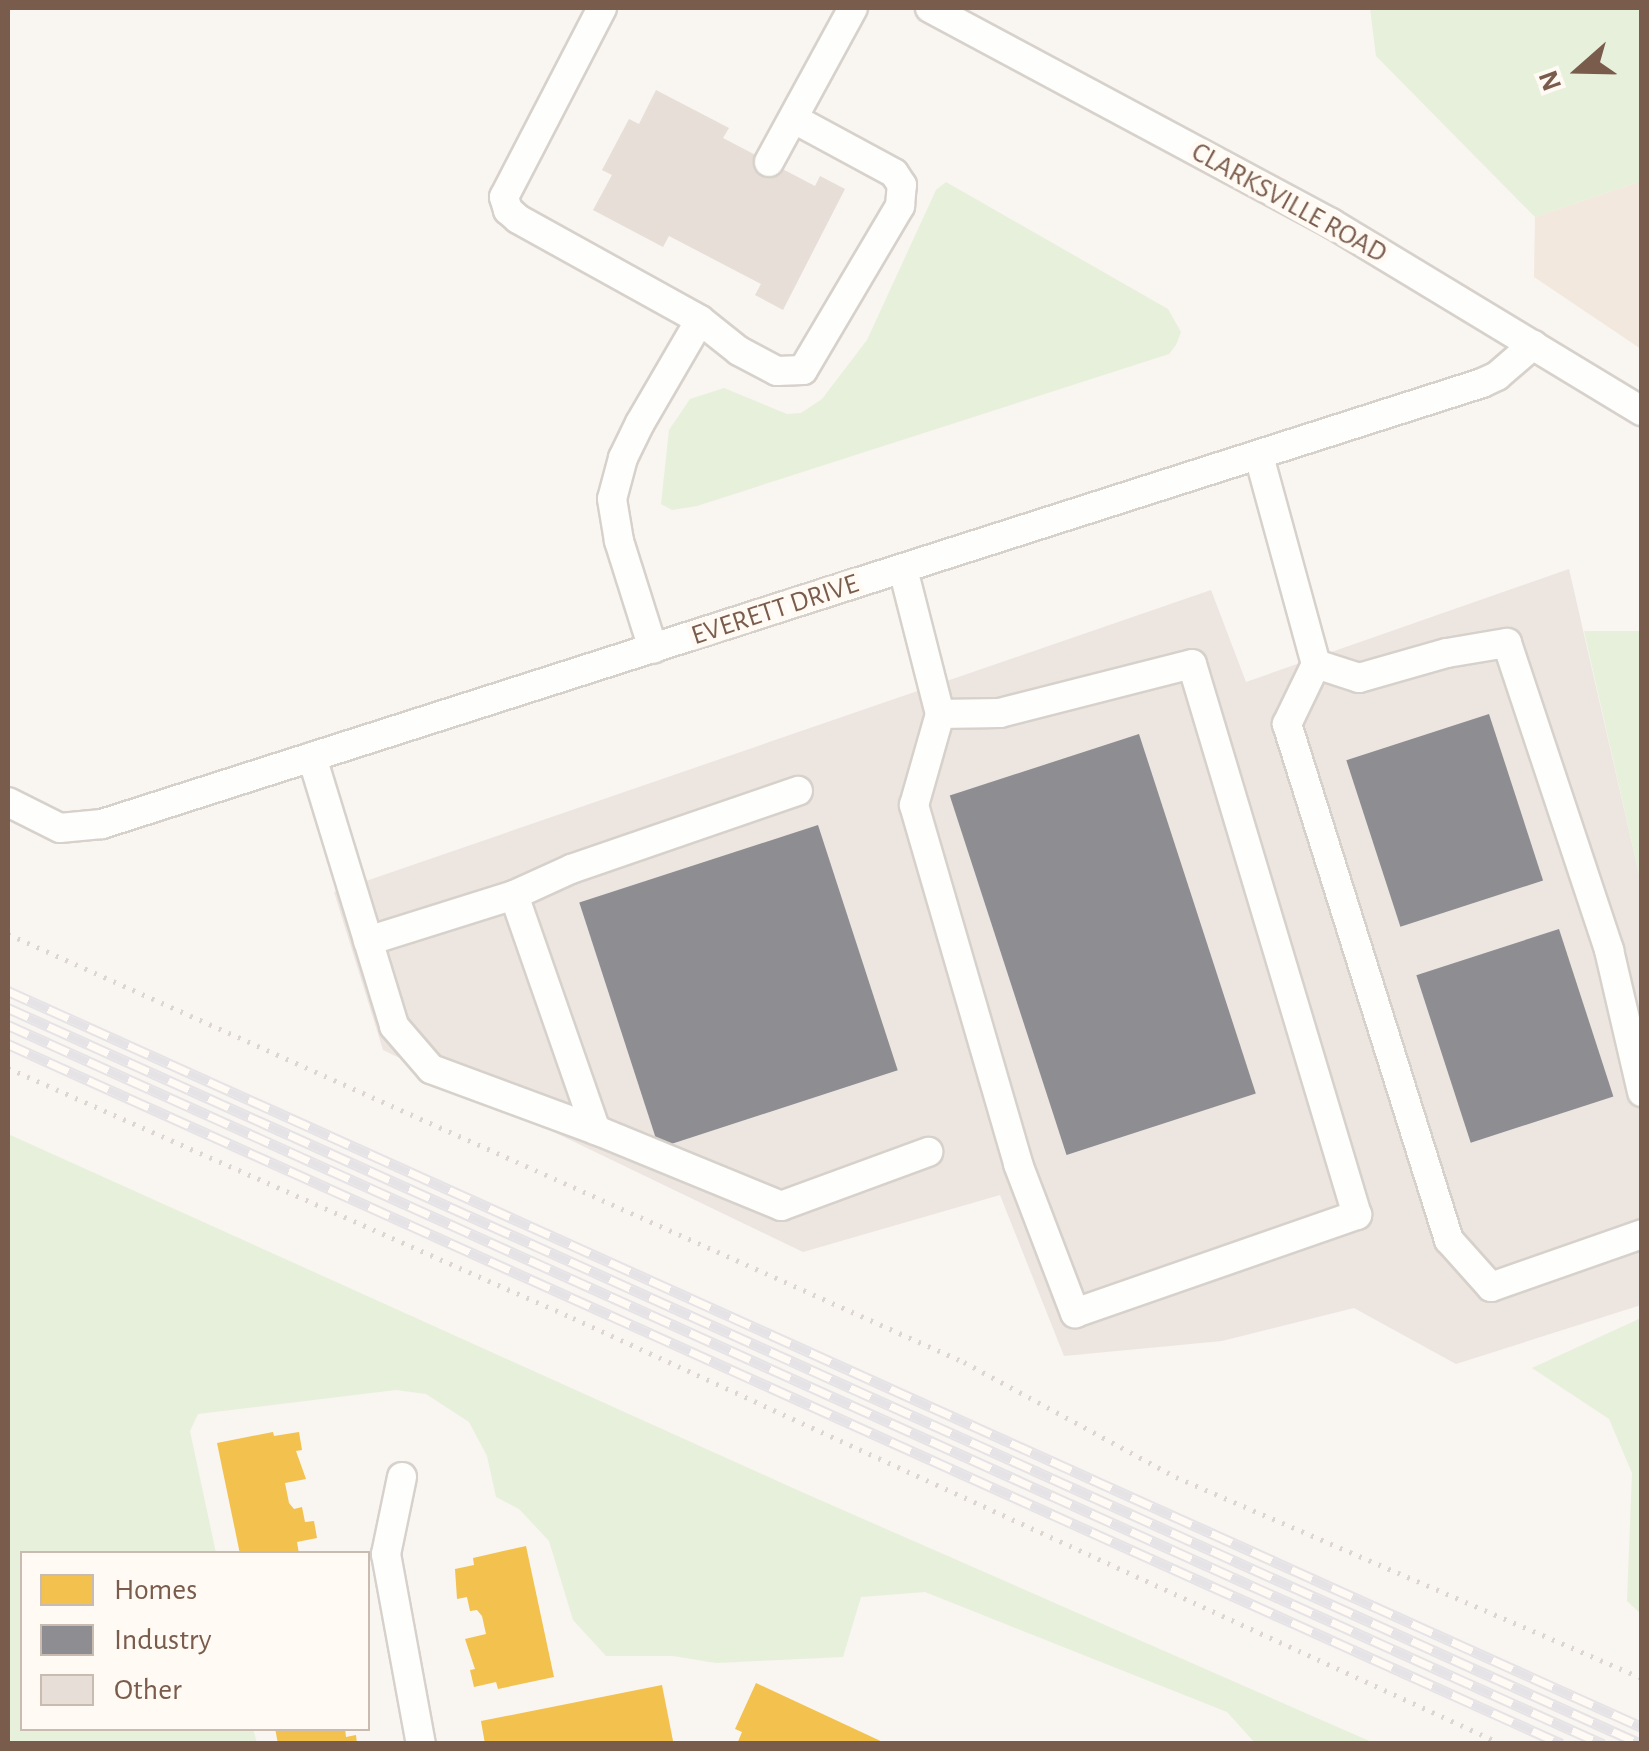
<!DOCTYPE html>
<html>
<head>
<meta charset="utf-8">
<style>
	body { margin:0 }
	#map { position:relative; width:1649px; height:1751px; overflow:hidden; background:#f9f5f0; font-family:"Alegreya Sans",sans-serif }
	div>[style] { position:absolute }
	.residential>* { inset:0; background:#f2e8de }
	.industrial>* { inset:0; background:#ede5e0 }
	.green>* { inset:0; background:#e7f0db }
	.homes>* { inset:0; background:#f2c14e }
	.industry>* { inset:0; background:#8d8d92; transform-origin:0 0 }
	.building>* { inset:0; background:#e6ded7 }
	.path>* { height:5px; margin-top:-2.5px; transform-origin:0; background:repeating-linear-gradient(90deg,#dcd5d0 0 2.5px,transparent 0 10.5px) }
	.roads { filter:drop-shadow(2px 0 #d7d1cb) drop-shadow(-2px 0 #d7d1cb) drop-shadow(0 2px #d7d1cb) drop-shadow(0 -2px #d7d1cb) }
	.minor>* { height:28px; margin:-14px; padding:0 14px; transform-origin:14px; border-radius:14px; background:#fefefd }
	.rail>* { height:11px; margin-top:-5.5px; transform-origin:0; background:repeating-linear-gradient(90deg,#fffaf3 0 22px,#e6e3e7 0 44px); box-sizing:border-box; border-block:2px solid #e6e3e7 }
	span { translate:-50% -50%; white-space:nowrap; text-align:center; line-height:1.15; -webkit-text-stroke:10px #fffaf3; paint-order:stroke }
	.street-label { font-size:28px; color:#7a5c4d }
	.frame { position:absolute; inset:0; border:10px solid #7a5c4d; pointer-events:none }
	.legend { position:absolute; left:20px; top:1551px; width:350px; height:180px; box-sizing:border-box; background:#fffaf3; border:2px solid #cabbb1; margin:0; padding:12px 18px; list-style:none; font-size:30px; color:#7a5c4d }
	.legend li { display:flex; align-items:center; gap:20px; height:50px }
	.legend b { width:50px; border:2px solid #cabbb1 }
	.north { position:absolute; left:1529px; top:20px; width:100px; height:100px; -webkit-text-stroke:8px #fffaf3; paint-order:stroke; rotate:250deg; font-size:28px; font-weight:700; line-height:40px; text-align:center; color:#7a5c4d }
	.north::after { content:''; display:block; margin:auto; width:35px; height:45px; background:#7a5c4d; clip-path:polygon(50% 0,100% 100%,50% 72%,0 100%) }
</style>
</head>
<body>
<div id="map">
	<div class="residential">
		<div style="clip-path:polygon(1641px 181px,1642px 181px,1641px 349px,1534px 277px,1535px 217px)"></div>
	</div>
	<div class="industrial">
		<div style="clip-path:polygon(1569px 569px,1641px 883px,1641px 1305px,1456px 1364px,1354px 1308px,1222px 1341px,1064px 1356px,1000px 1195px,803px 1252px,383px 1050px,334px 892px,1211px 590px,1246px 682px)"></div>
	</div>
	<div class="green">
		<div style="clip-path:polygon(1370px 8px,1641px 8px,1641px 181px,1535px 217px,1376px 56px)"></div>
		<div style="clip-path:polygon(946px 182px,1168px 309px,1181px 332px,1176px 345px,1169px 354px,697px 506px,672px 510px,661px 504px,669px 430px,690px 399px,724px 388px,787px 414px,801px 413px,822px 399px,867px 340px,936px 190px)"></div>
		<div style="clip-path:polygon(1584px 631px,1641px 631px,1641px 883px)"></div>
		<div style="clip-path:polygon(8px 1134px,804px 1493px,1374px 1743px,1255px 1743px,1227px 1712px,925px 1592px,861px 1597px,843px 1657px,716px 1663px,673px 1656px,606px 1656px,573px 1620px,549px 1541px,519px 1509px,496px 1497px,487px 1456px,469px 1422px,426px 1394px,396px 1390px,198px 1414px,190px 1431px,216px 1553px,22px 1554px,22px 1728px,253px 1729px,257px 1743px,8px 1743px)"></div>
		<div style="clip-path:polygon(1641px 1318px,1641px 1614px,1627px 1601px,1632px 1473px,1609px 1419px,1532px 1368px)"></div>
	</div>
	<div class="homes">
		<div style="clip-path:polygon(273px 1432px,274px 1436px,299px 1432px,302px 1450px,296px 1451px,306px 1479px,285px 1483px,289px 1503px,294px 1509px,302px 1507px,305px 1522px,314px 1521px,317px 1538px,297px 1542px,299px 1554px,240px 1554px,217px 1443px)"></div>
		<div style="clip-path:polygon(526px 1546px,554px 1677px,498px 1689px,496px 1682px,474px 1687px,470px 1670px,475px 1669px,465px 1639px,486px 1634px,482px 1616px,477px 1610px,470px 1611px,467px 1597px,457px 1599px,455px 1569px,474px 1565px,473px 1558px)"></div>
		<div style="clip-path:polygon(756px 1683px,887px 1744px,737px 1744px,742px 1732px,735px 1729px)"></div>
		<div style="clip-path:polygon(662px 1685px,673px 1741px,670px 1744px,485px 1744px,481px 1721px)"></div>
		<div style="clip-path:polygon(275px 1728px,345px 1728px,346px 1737px,356px 1735px,357px 1744px,278px 1744px)"></div>
	</div>
	<div class="industry">
		<div style="left:1489px;top:714px;width:175px;height:150px;rotate:72deg"></div>
		<div style="left:1139px;top:734px;width:378px;height:199px;rotate:72deg"></div>
		<div style="left:818px;top:825px;width:258px;height:251px;rotate:72deg"></div>
		<div style="left:1559px;top:929px;width:176px;height:150px;rotate:72deg"></div>
	</div>
	<div class="building">
		<div style="clip-path:polygon(656px 90px,729px 128px,723px 138px,815px 186px,820px 176px,845px 189px,783px 310px,755px 295px,761px 284px,669px 236px,663px 247px,593px 210px,612px 175px,602px 170px,629px 119px,639px 124px)"></div>
	</div>
	<div class="path">
		<div style="left:8px;top:934px;width:1047px;rotate:24.12deg"></div>
		<div style="left:964px;top:1362px;width:241px;rotate:28.5deg"></div>
		<div style="left:1176px;top:1477px;width:508px;rotate:23.33deg"></div>
		<div style="left:8px;top:1068px;width:618px;rotate:23.87deg"></div>
		<div style="left:573px;top:1318px;width:1022px;rotate:24.63deg"></div>
	</div>
	<div class="roads">
		<div class="minor">
			<div style="left:602px;top:8px;width:213px;rotate:117.4deg"></div>
			<div style="left:504px;top:197px;width:14px;rotate:73deg"></div>
			<div style="left:508px;top:210px;width:13px;rotate:42deg"></div>
			<div style="left:518px;top:219px;width:208px;rotate:29deg"></div>
			<div style="left:700px;top:320px;width:119px;rotate:120.2deg"></div>
			<div style="left:640px;top:423px;width:39px;rotate:116deg"></div>
			<div style="left:623px;top:458px;width:42px;rotate:105deg"></div>
			<div style="left:612px;top:499px;width:43px;rotate:80.5deg"></div>
			<div style="left:619px;top:541px;width:113px;rotate:72.5deg"></div>
			<div style="left:930px;top:8px;width:455px;rotate:28.2deg"></div>
			<div style="left:1331px;top:223px;width:363px;rotate:31.2deg"></div>
			<div style="left:769px;top:162px;width:175px;rotate:-61.4deg"></div>
			<div style="left:700px;top:320px;width:50px;rotate:38.5deg"></div>
			<div style="left:739px;top:351px;width:43px;rotate:27.8deg"></div>
			<div style="left:777px;top:371px;width:26px;rotate:-2deg"></div>
			<div style="left:803px;top:370px;width:191px;rotate:-59.4deg"></div>
			<div style="left:900px;top:206px;width:21px;rotate:-85deg"></div>
			<div style="left:902px;top:185px;width:14px;rotate:-124deg"></div>
			<div style="left:894px;top:173px;width:114px;rotate:-151.6deg"></div>
			<div style="left:1259px;top:456px;width:216px;rotate:74.7deg"></div>
			<div style="left:1316px;top:664px;width:67px;rotate:115.8deg"></div>
			<div style="left:1287px;top:724px;width:541px;rotate:72.57deg"></div>
			<div style="left:1449px;top:1240px;width:63px;rotate:48.2deg"></div>
			<div style="left:1491px;top:1287px;width:160px;rotate:-19.3deg"></div>
			<div style="left:903px;top:569px;width:150px;rotate:75.7deg"></div>
			<div style="left:940px;top:714px;width:95px;rotate:105.9deg"></div>
			<div style="left:914px;top:805px;width:374px;rotate:73.8deg"></div>
			<div style="left:1018px;top:1164px;width:160px;rotate:69.1deg"></div>
			<div style="left:1075px;top:1313px;width:299px;rotate:-19.2deg"></div>
			<div style="left:1357px;top:1215px;width:575px;rotate:-106.67deg"></div>
			<div style="left:1192px;top:664px;width:198px;rotate:165.7deg"></div>
			<div style="left:1000px;top:713px;width:60px;rotate:179deg"></div>
			<div style="left:1316px;top:664px;width:45px;rotate:18deg"></div>
			<div style="left:1359px;top:678px;width:91px;rotate:-15.9deg"></div>
			<div style="left:1447px;top:653px;width:61px;rotate:-9.5deg"></div>
			<div style="left:1507px;top:643px;width:324px;rotate:71.6deg"></div>
			<div style="left:1609px;top:950px;width:146px;rotate:76.9deg"></div>
			<div style="left:312px;top:757px;width:281px;rotate:73deg"></div>
			<div style="left:394px;top:1026px;width:57px;rotate:49.3deg"></div>
			<div style="left:431px;top:1069px;width:181px;rotate:20.3deg"></div>
			<div style="left:601px;top:1132px;width:195px;rotate:22.3deg"></div>
			<div style="left:781px;top:1206px;width:157px;rotate:-20.2deg"></div>
			<div style="left:8px;top:802px;width:58px;rotate:26.6deg"></div>
			<div style="left:60px;top:828px;width:42px;rotate:-5.4deg"></div>
			<div style="left:102px;top:824px;width:1449px;rotate:-17.72deg"></div>
			<div style="left:1482px;top:383px;width:17px;rotate:-25deg"></div>
			<div style="left:1497px;top:376px;width:48px;rotate:-40.7deg"></div>
			<div style="left:514px;top:895px;width:63px;rotate:-24.5deg"></div>
			<div style="left:571px;top:869px;width:240px;rotate:-19deg"></div>
			<div style="left:368px;top:941px;width:153px;rotate:-17.5deg"></div>
			<div style="left:514px;top:895px;width:249px;rotate:70.8deg"></div>
			<div style="left:402px;top:1477px;width:79px;rotate:101.7deg"></div>
			<div style="left:386px;top:1554px;width:193px;rotate:79.6deg"></div>
		</div>
	</div>
	<div class="rail">
		<div style="left:8px;top:991px;width:1792px;rotate:24.25deg"></div>
		<div style="left:8px;top:1008px;width:1791px;rotate:24.26deg"></div>
		<div style="left:8px;top:1025px;width:1750px;rotate:24.27deg"></div>
		<div style="left:8px;top:1044px;width:1704px;rotate:24.25deg"></div>
	</div>
	<div class="street-label">
		<span style="left:1289px;top:203px;rotate:29deg">CLARKSVILLE ROAD</span>
		<span style="left:775px;top:610px;rotate:-18deg">EVERETT DRIVE</span>
	</div>
	<div class="frame"></div>
	<ul class="legend">
	<li><b style="height:28px;background:#f2c14e"></b>Homes</li>
	<li><b style="height:28px;background:#8d8d92"></b>Industry</li>
	<li><b style="height:28px;background:#e6ded7"></b>Other</li>
	</ul>
	<div class="north">N</div>
</div>
</body>
</html>
